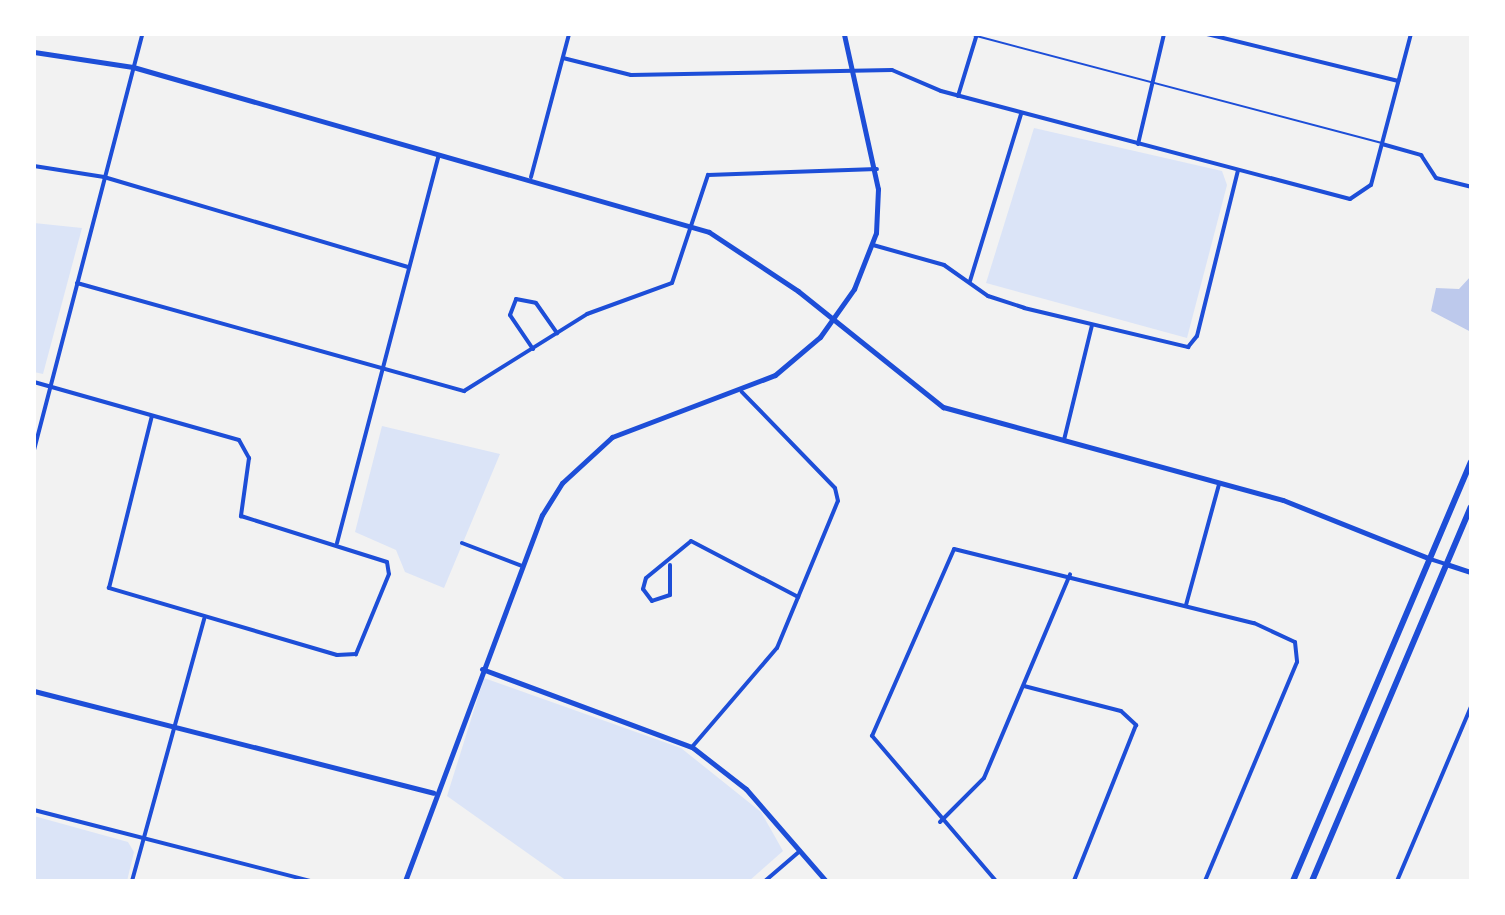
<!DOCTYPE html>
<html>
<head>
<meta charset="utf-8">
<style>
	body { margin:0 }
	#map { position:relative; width:1505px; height:915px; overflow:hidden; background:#f2f2f2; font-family:Mulish,sans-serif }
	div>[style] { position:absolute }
	.green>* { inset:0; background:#dbe4f7 }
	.building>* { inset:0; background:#bdc9ec }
	.service>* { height:2px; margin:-1px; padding:0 1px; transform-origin:1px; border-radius:1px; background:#1d4ed8 }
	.minor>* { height:4px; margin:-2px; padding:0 2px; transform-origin:2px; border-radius:2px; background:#1d4ed8 }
	.tertiary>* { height:5px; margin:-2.5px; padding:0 2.5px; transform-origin:2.5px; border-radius:2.5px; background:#1d4ed8 }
	.secondary>* { height:6px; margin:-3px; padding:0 3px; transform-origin:3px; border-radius:3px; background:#1d4ed8 }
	span { translate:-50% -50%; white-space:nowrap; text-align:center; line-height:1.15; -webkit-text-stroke:6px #fff; paint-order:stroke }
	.frame { position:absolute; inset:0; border:36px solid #fff; pointer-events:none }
</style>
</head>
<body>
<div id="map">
	<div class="green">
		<div style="clip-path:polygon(1034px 128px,1222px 171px,1227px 185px,1187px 338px,986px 283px)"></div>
		<div style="clip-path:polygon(34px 223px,82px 228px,43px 374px,34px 372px)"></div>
		<div style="clip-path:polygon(382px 426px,500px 454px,444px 588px,405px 572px,396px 550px,355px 532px)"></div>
		<div style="clip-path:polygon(484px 678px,681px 748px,761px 812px,783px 851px,749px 881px,567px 881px,447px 796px)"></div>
		<div style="clip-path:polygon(34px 816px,128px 842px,134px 852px,127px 881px,34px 881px)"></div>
	</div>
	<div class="building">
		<div style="clip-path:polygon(1471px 276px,1471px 332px,1431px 311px,1436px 288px,1459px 289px)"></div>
	</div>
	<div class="service">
		<div style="left:969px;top:34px;width:426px;rotate:14.8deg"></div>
	</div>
	<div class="minor">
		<div style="left:1207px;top:34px;width:197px;rotate:13.8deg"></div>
		<div style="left:563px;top:58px;width:70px;rotate:14deg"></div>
		<div style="left:631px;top:75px;width:261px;rotate:-1.1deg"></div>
		<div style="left:892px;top:70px;width:53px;rotate:23.2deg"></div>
		<div style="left:941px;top:91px;width:423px;rotate:14.8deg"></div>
		<div style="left:1350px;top:199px;width:25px;rotate:-34deg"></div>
		<div style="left:1371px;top:185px;width:156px;rotate:-75.2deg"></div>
		<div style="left:958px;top:96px;width:65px;rotate:-73deg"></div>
		<div style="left:1138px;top:144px;width:113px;rotate:-76.7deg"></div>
		<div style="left:1382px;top:144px;width:41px;rotate:15.8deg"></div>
		<div style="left:1421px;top:155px;width:27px;rotate:57deg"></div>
		<div style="left:1436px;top:178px;width:36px;rotate:14deg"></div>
		<div style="left:34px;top:166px;width:71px;rotate:8.9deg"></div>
		<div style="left:104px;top:177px;width:317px;rotate:16.5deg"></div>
		<div style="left:531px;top:177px;width:148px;rotate:-75.1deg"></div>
		<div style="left:873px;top:245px;width:74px;rotate:15.7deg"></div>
		<div style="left:944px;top:265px;width:54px;rotate:35.2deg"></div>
		<div style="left:988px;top:296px;width:38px;rotate:18deg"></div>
		<div style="left:1024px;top:308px;width:169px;rotate:13.4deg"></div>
		<div style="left:1188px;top:347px;width:14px;rotate:-51deg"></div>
		<div style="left:1197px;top:336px;width:171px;rotate:-76.1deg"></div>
		<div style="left:970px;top:281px;width:175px;rotate:-73deg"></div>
		<div style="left:77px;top:283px;width:402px;rotate:15.6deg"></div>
		<div style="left:464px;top:391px;width:145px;rotate:-32deg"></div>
		<div style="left:587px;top:314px;width:90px;rotate:-20deg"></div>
		<div style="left:672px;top:283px;width:114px;rotate:-71.6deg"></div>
		<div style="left:708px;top:175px;width:169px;rotate:-2deg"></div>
		<div style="left:533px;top:349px;width:41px;rotate:-124.1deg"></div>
		<div style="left:510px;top:315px;width:17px;rotate:-69deg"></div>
		<div style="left:516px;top:299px;width:20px;rotate:11deg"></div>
		<div style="left:536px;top:303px;width:37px;rotate:55deg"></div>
		<div style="left:34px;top:382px;width:213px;rotate:15.8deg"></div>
		<div style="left:239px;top:440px;width:21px;rotate:61deg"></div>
		<div style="left:249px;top:458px;width:59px;rotate:97.9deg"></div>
		<div style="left:241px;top:516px;width:153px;rotate:17.5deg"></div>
		<div style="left:387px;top:562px;width:12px;rotate:81deg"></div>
		<div style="left:389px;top:574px;width:87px;rotate:112.4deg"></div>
		<div style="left:356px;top:654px;width:19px;rotate:177deg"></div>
		<div style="left:337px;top:655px;width:238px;rotate:-163.6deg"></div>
		<div style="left:109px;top:588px;width:177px;rotate:-76deg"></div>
		<div style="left:1064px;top:440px;width:118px;rotate:-76.3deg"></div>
		<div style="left:34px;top:450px;width:430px;rotate:-75.4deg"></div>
		<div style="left:337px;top:543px;width:401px;rotate:-75.3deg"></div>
		<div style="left:462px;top:543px;width:64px;rotate:21deg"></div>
		<div style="left:1430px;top:559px;width:16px;rotate:18deg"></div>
		<div style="left:670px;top:565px;width:30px;rotate:90deg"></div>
		<div style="left:670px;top:595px;width:19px;rotate:162deg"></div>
		<div style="left:652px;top:601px;width:15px;rotate:-127deg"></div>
		<div style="left:643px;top:589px;width:11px;rotate:-75deg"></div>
		<div style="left:646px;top:578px;width:58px;rotate:-39.4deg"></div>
		<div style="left:691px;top:541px;width:121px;rotate:27.6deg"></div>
		<div style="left:1186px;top:605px;width:125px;rotate:-74.7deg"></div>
		<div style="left:1024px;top:686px;width:100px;rotate:14.5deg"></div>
		<div style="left:1121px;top:711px;width:21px;rotate:43deg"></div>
		<div style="left:1136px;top:725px;width:168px;rotate:111.7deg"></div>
		<div style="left:692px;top:747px;width:130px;rotate:-49.4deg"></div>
		<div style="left:777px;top:648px;width:159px;rotate:-67.5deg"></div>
		<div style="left:838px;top:501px;width:13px;rotate:-103deg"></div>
		<div style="left:835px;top:488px;width:134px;rotate:-134.1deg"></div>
		<div style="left:34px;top:810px;width:286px;rotate:14.4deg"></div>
		<div style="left:940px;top:822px;width:62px;rotate:-45deg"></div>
		<div style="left:984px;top:778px;width:221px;rotate:-67.1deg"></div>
		<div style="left:132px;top:881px;width:272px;rotate:-74.6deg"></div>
		<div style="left:765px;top:881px;width:46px;rotate:-40.6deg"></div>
		<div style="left:996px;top:881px;width:191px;rotate:-130.5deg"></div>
		<div style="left:872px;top:736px;width:204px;rotate:-66.3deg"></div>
		<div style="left:954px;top:549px;width:309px;rotate:13.9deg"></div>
		<div style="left:1254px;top:623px;width:45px;rotate:24.9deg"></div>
		<div style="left:1295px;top:642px;width:20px;rotate:84deg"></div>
		<div style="left:1297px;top:662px;width:238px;rotate:112.8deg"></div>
		<div style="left:1397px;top:881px;width:189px;rotate:-67deg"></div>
	</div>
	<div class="tertiary">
		<div style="left:34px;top:52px;width:100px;rotate:8.6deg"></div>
		<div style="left:133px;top:67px;width:599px;rotate:15.98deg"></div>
		<div style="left:709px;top:232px;width:107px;rotate:33.5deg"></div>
		<div style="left:798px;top:291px;width:186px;rotate:38.7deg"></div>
		<div style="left:943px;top:407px;width:352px;rotate:15.3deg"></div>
		<div style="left:1283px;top:500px;width:156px;rotate:21.8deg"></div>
		<div style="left:1446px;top:564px;width:26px;rotate:18deg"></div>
		<div style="left:482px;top:669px;width:224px;rotate:20.4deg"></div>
		<div style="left:692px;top:747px;width:68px;rotate:37.9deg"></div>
		<div style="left:746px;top:789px;width:122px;rotate:49deg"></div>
		<div style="left:34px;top:691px;width:412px;rotate:14.3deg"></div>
		<div style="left:405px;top:881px;width:391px;rotate:-69.5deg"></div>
		<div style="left:542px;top:515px;width:38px;rotate:-58deg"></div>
		<div style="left:562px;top:483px;width:68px;rotate:-42.6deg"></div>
		<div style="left:612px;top:437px;width:174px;rotate:-20.8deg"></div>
		<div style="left:775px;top:375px;width:59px;rotate:-40.2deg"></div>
		<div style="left:820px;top:337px;width:59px;rotate:-54.7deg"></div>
		<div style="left:854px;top:289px;width:60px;rotate:-68.6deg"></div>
		<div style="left:876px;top:233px;width:44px;rotate:-87.4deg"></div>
		<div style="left:878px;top:189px;width:159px;rotate:-102.4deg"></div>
	</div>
	<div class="secondary">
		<div style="left:1293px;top:881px;width:455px;rotate:-67deg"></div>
		<div style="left:1312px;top:881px;width:406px;rotate:-67deg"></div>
	</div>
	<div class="frame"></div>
</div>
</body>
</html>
